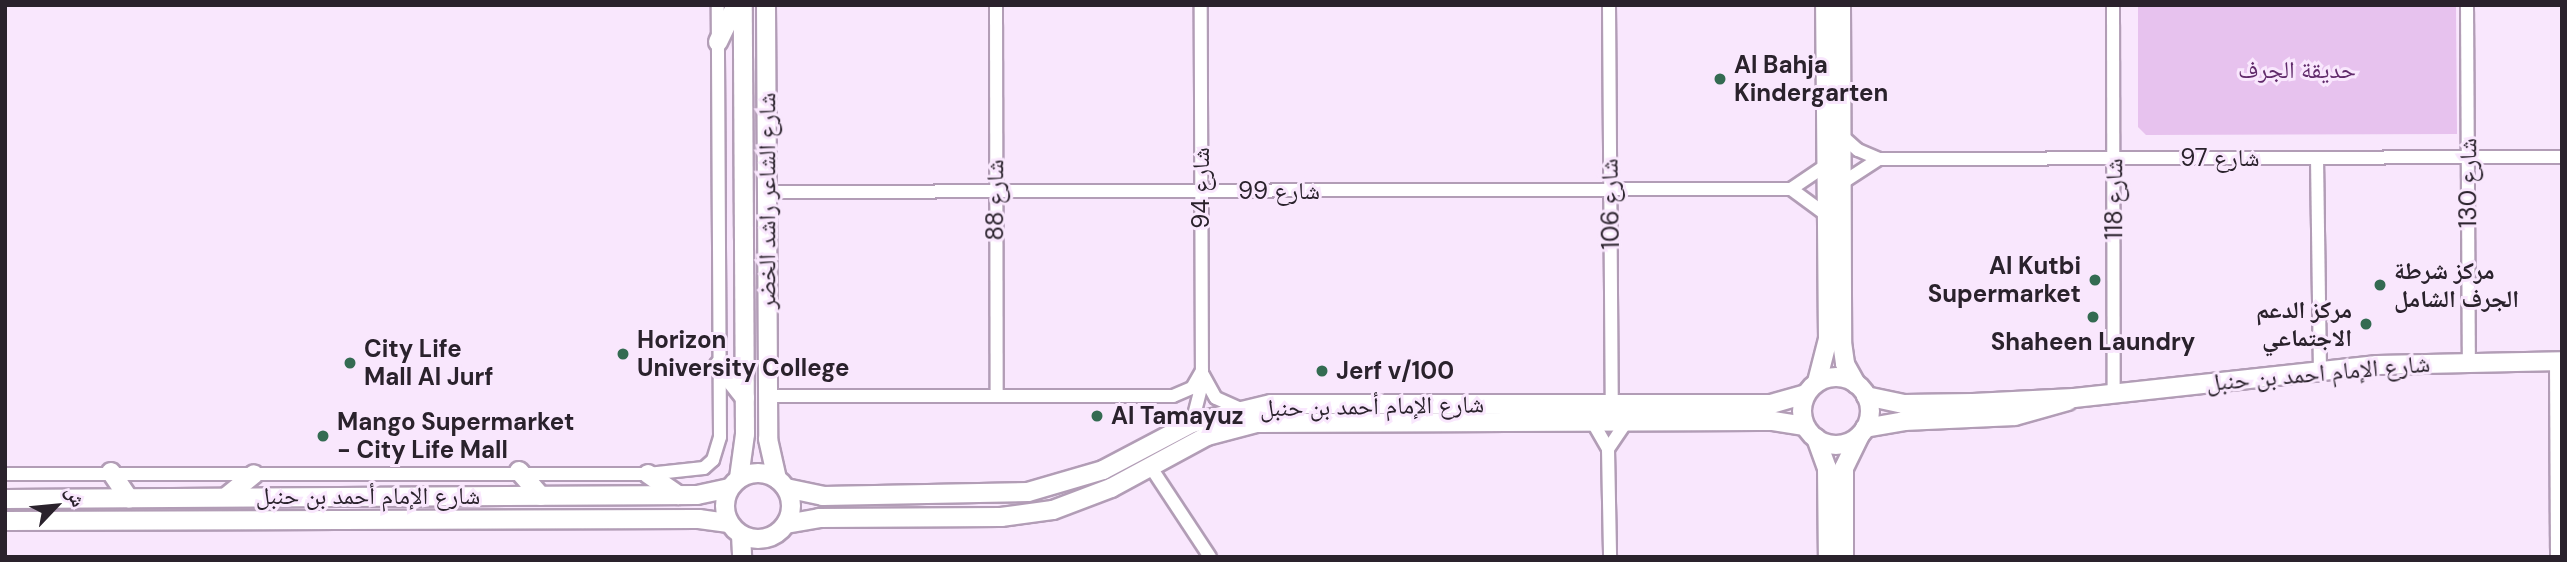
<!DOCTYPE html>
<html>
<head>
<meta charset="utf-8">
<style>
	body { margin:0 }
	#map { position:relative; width:2567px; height:562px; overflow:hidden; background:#f9e7fd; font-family:"DM Sans","Noto Naskh Arabic",sans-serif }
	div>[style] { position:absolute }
	.green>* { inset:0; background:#e7c2ee }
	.roads { filter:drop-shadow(2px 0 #b29db6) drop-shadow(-2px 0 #b29db6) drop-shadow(0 2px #b29db6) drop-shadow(0 -2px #b29db6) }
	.street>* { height:12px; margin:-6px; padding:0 6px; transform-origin:6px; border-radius:6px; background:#fff }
	.secondary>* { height:18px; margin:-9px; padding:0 9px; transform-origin:9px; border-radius:9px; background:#fff }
	.secondary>.ring { margin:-9px; padding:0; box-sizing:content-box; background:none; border:18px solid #fff; border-radius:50% }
	.dots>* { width:19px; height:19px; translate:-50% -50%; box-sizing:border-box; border:4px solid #f9e7fd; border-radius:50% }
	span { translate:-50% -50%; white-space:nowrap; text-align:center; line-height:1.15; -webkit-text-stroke:6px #f9e7fd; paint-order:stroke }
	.poi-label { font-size:24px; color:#2a222c; font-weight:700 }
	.left { translate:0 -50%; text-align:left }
	.right { translate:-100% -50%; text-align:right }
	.park-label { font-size:24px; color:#612b6b }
	.street-label { font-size:24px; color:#2a222c }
	.frame { position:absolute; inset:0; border:7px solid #2a222c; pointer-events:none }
	.north { position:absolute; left:21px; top:471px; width:70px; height:70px; -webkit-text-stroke:5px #f9e7fd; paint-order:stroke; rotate:64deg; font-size:19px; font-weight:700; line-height:28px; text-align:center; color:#2a222c }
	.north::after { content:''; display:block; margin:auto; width:24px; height:32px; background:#2a222c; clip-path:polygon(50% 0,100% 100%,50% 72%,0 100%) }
</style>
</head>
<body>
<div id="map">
	<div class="green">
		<div style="clip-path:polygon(2138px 5px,2456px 5px,2457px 134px,2146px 135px,2138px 127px)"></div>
	</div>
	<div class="roads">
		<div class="street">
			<div style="left:996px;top:5px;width:389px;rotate:89.9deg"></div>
			<div style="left:1609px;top:5px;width:399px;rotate:89.6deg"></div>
			<div style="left:2113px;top:5px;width:387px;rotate:89.9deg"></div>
			<div style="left:2467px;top:5px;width:356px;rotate:89.7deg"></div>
			<div style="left:1840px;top:134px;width:24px;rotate:42deg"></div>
			<div style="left:1858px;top:150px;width:23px;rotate:23deg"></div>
			<div style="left:1879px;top:159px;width:683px;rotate:-0.17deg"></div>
			<div style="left:2317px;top:158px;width:213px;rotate:89.2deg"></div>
			<div style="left:1842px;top:183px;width:44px;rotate:-33deg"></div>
			<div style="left:1791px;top:189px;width:41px;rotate:-34.1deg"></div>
			<div style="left:767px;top:192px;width:1024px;rotate:-0.17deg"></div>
			<div style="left:1791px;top:189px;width:42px;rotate:36.3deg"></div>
			<div style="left:2556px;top:361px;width:196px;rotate:89.7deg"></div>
			<div style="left:1203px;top:375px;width:26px;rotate:61deg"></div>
			<div style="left:1216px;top:398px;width:27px;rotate:24deg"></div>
			<div style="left:768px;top:396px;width:405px"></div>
			<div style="left:1173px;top:396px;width:21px;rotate:-23deg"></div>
			<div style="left:1192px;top:388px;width:20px;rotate:-60deg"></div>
			<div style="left:1592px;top:421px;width:32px;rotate:60deg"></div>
			<div style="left:1608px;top:449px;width:108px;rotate:88.9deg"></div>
			<div style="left:1192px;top:423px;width:40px;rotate:-75.6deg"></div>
			<div style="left:1202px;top:384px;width:379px;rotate:-90.2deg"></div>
			<div style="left:1608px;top:449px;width:34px;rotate:-56deg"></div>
			<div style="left:1150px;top:466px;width:109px;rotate:56.6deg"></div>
			<div style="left:5px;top:474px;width:643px"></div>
			<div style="left:648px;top:474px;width:56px;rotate:-6.1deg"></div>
			<div style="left:704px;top:468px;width:12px;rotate:-42deg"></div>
			<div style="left:713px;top:460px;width:24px;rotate:-73deg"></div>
			<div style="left:720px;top:437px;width:432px;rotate:-90.3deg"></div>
		</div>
		<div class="secondary">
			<div style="left:766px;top:5px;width:434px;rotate:89.7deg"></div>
			<div style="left:768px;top:439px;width:41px;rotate:77.3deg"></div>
			<div style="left:1841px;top:5px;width:337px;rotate:89.8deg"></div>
			<div style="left:1842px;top:342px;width:22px;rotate:82deg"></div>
			<div style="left:1845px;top:364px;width:23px;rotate:61deg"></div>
			<div style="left:718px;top:42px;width:41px;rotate:-64.1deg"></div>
			<div style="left:719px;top:365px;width:42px;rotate:51.8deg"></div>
			<div class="ring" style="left:1802px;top:377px;width:50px;height:50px"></div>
			<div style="left:1817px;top:382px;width:44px;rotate:-75.7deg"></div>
			<div style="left:1828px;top:339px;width:334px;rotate:-90.5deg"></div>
			<div style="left:1866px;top:396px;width:39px;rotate:12deg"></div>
			<div style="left:1904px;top:404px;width:69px;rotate:-0.8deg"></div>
			<div style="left:1973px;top:403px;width:101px;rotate:-2.8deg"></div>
			<div style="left:2074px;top:398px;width:305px;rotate:-6.2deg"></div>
			<div style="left:2377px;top:365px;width:185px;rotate:-1.2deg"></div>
			<div style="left:1865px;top:428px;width:40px;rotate:-10deg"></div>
			<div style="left:1904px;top:421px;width:111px;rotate:-2.6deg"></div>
			<div style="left:2015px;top:416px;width:55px;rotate:-15.8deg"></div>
			<div style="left:1816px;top:438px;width:32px;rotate:70deg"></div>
			<div style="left:1827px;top:468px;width:89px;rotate:89.4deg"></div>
			<div style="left:519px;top:471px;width:33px;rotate:49deg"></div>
			<div style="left:111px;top:472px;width:32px;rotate:56deg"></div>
			<div class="ring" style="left:725px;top:473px;width:48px;height:48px"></div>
			<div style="left:648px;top:474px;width:37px;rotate:35deg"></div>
			<div style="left:739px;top:478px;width:44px;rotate:-82.2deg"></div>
			<div style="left:745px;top:434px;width:429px;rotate:-90.3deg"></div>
			<div style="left:786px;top:488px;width:38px;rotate:12deg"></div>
			<div style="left:823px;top:496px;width:205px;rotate:-1.1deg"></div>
			<div style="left:1028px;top:492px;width:78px;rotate:-16.3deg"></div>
			<div style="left:1103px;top:470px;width:101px;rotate:-27.8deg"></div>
			<div style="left:1192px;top:423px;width:81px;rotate:-13.5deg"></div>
			<div style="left:1271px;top:404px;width:500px"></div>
			<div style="left:1771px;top:404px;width:36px;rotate:-16deg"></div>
			<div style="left:226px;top:497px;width:36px;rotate:-39deg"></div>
			<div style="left:5px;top:499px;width:692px;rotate:-0.33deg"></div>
			<div style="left:697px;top:495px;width:33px;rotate:-12deg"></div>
			<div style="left:5px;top:521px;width:694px;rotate:-0.17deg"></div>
			<div style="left:699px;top:519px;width:30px;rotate:8deg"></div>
			<div style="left:786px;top:524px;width:34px;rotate:-10deg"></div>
			<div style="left:819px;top:518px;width:182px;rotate:-0.3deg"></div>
			<div style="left:1001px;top:517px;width:52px;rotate:-7.7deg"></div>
			<div style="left:1053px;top:510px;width:62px;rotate:-20.8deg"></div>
			<div style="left:1111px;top:488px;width:109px;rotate:-28.4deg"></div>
			<div style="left:1207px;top:436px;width:52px;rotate:-14.6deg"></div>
			<div style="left:1257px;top:423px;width:516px;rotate:-0.22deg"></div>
			<div style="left:1773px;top:421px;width:32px;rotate:9deg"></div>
			<div style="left:741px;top:535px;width:22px;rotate:87deg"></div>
			<div style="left:1844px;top:557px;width:89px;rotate:-90deg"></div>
			<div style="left:1844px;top:468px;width:37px;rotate:-64deg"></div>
		</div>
	</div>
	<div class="dots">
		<div style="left:1720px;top:79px;background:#346b52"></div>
		<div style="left:2095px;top:280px;background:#346b52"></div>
		<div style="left:2380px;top:285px;background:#346b52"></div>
		<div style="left:2093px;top:317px;background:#346b52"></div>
		<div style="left:2366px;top:324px;background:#346b52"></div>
		<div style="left:623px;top:354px;background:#346b52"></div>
		<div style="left:350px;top:363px;background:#346b52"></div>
		<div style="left:1322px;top:371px;background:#346b52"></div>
		<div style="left:1097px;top:416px;background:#346b52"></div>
		<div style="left:323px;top:436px;background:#346b52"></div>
	</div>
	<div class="poi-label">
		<span class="left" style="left:1734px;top:79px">Al Bahja<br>Kindergarten</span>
		<span class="right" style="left:2081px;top:280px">Al Kutbi<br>Supermarket</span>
		<span class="left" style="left:2394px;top:285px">مركز شرطة<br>الجرف الشامل</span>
		<span class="right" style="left:2352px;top:324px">مركز الدعم<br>الاجتماعي</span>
		<span class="left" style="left:637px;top:354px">Horizon<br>University College</span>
		<span style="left:2093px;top:342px">Shaheen Laundry</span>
		<span class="left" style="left:364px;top:363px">City Life<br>Mall Al Jurf</span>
		<span class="left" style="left:1336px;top:371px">Jerf v/100</span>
		<span class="left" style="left:1111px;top:416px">Al Tamayuz</span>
		<span class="left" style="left:337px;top:436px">Mango Supermarket<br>- City Life Mall</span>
	</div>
	<div class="park-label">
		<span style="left:2297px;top:70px">حديقة الجرف</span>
	</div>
	<div class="street-label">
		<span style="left:2220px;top:158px">شارع 97</span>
		<span style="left:2468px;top:183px;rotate:-90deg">شارع 130</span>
		<span style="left:1201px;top:188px;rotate:-90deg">شارع 94</span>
		<span style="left:1279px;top:191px">شارع 99</span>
		<span style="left:2114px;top:199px;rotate:-90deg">شارع 118</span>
		<span style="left:995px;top:200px;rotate:-90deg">شارع 88</span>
		<span style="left:767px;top:201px;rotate:-90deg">شارع الشاعر راشد الخضر</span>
		<span style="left:1610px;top:204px;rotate:-91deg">شارع 106</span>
		<span style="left:2318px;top:373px;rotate:-5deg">شارع الإمام احمد بن حنبل</span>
		<span style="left:1372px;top:406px;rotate:-1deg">شارع الإمام أحمد بن حنبل</span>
		<span style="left:368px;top:496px">شارع الإمام أحمد بن حنبل</span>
	</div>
	<div class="frame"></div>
	<div class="north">ش</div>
</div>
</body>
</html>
